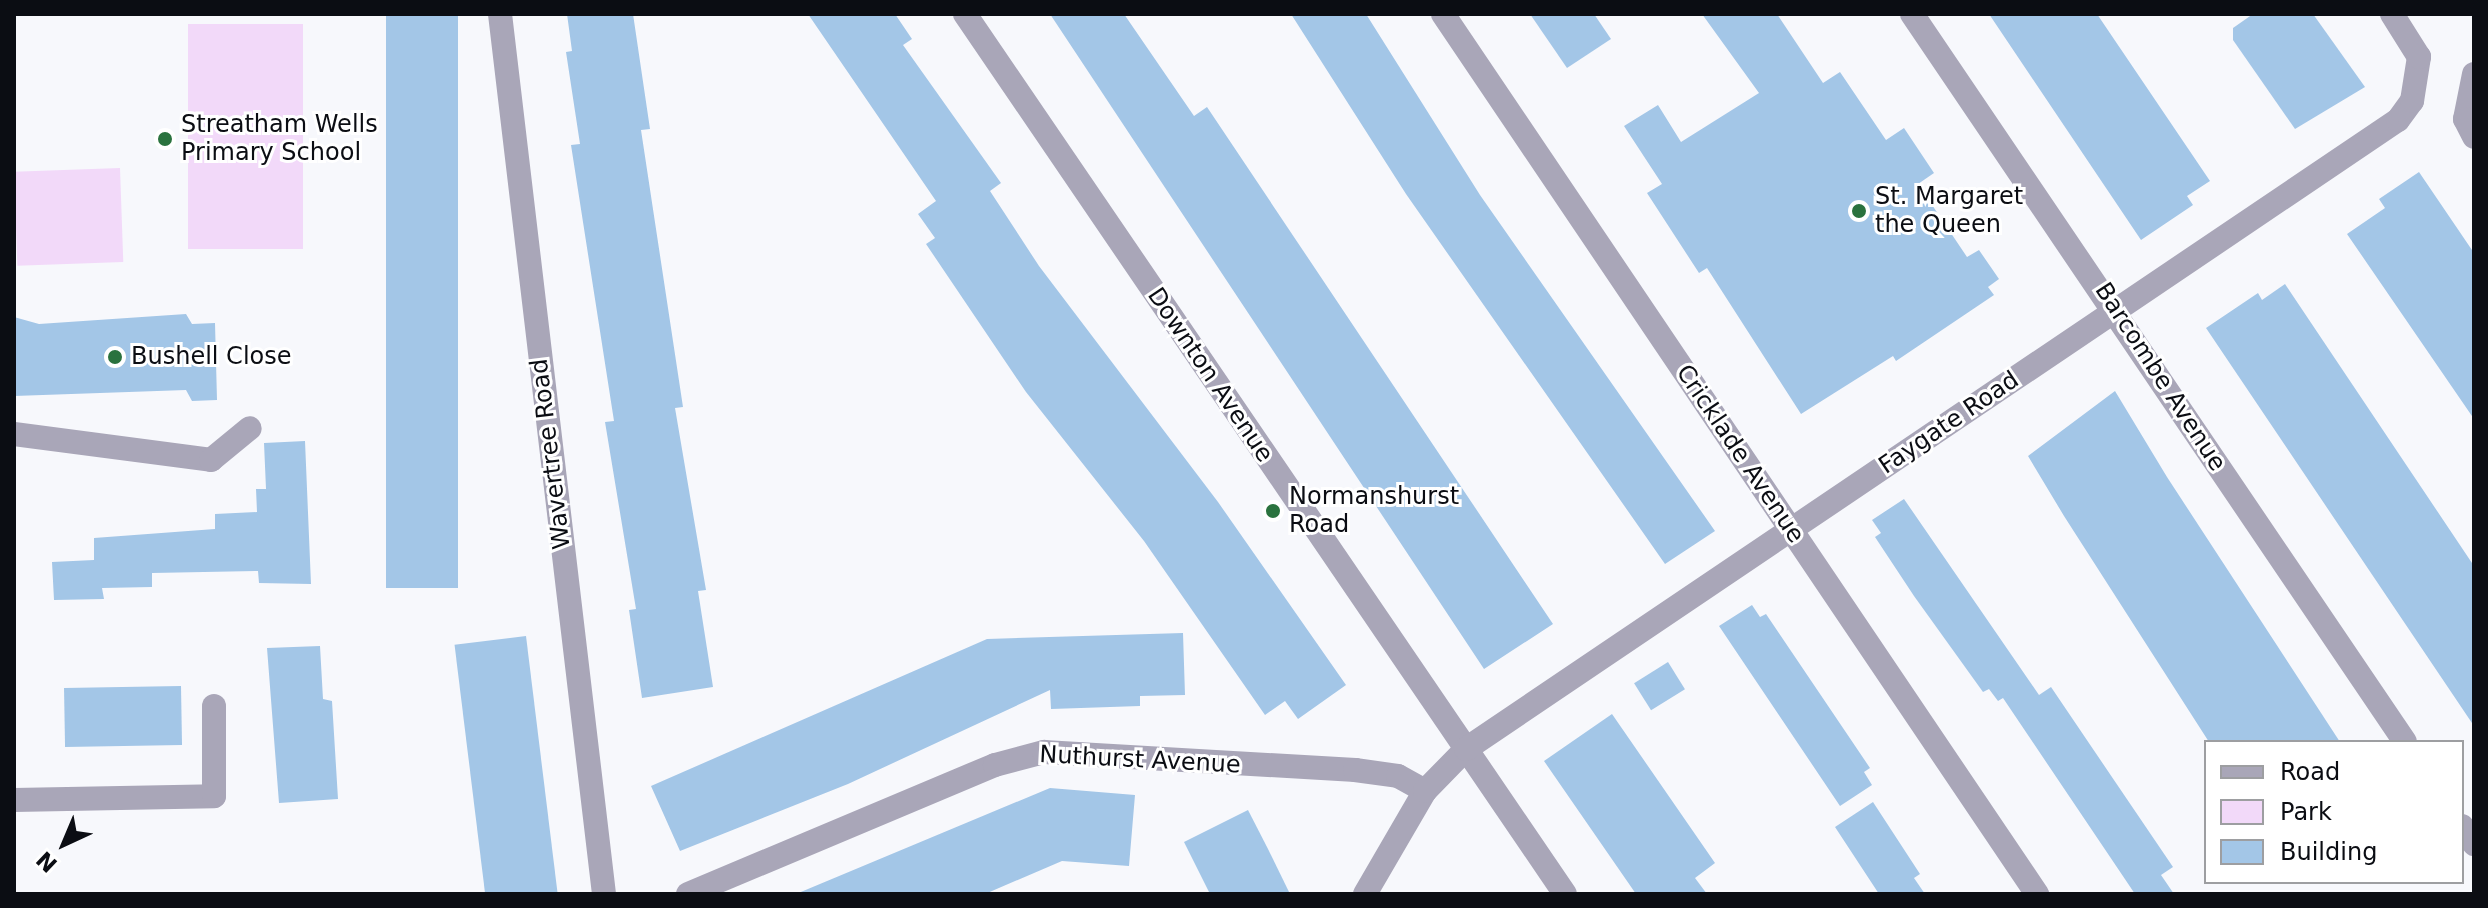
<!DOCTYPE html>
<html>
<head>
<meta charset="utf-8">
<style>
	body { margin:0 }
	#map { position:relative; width:2488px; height:908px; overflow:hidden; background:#f7f8fc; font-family:"DejaVu Sans",sans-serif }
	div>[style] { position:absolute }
	.green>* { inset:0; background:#f2d9f9; transform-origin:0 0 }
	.building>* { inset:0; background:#a3c6e7; transform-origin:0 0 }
	.street>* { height:24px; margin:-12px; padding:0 12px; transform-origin:12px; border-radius:12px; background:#a9a6b8 }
	.dots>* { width:22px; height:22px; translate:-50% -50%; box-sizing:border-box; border:4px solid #fff; border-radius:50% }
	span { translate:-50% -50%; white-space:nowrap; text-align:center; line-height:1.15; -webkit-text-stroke:6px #fff; paint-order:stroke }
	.poi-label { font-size:24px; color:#0b0d13 }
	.left { translate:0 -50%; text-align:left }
	.street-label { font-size:24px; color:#0b0d13 }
	.frame { position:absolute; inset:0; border:16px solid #0b0d13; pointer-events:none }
	.legend { position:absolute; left:2204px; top:740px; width:260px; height:144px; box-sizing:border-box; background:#fff; border:2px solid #9d9ea1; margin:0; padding:10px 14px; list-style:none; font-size:24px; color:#0b0d13 }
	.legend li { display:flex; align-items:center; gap:16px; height:40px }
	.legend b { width:40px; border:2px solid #9d9ea1 }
	.north { position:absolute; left:24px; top:804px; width:80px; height:80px; -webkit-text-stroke:6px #fff; paint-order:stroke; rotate:224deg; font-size:22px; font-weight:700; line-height:32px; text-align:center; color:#0b0d13 }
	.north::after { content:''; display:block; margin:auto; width:28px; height:36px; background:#0b0d13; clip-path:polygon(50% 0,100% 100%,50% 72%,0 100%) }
</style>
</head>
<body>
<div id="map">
	<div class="green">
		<div style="left:188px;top:24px;width:115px;height:225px"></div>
		<div style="left:120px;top:168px;width:94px;height:106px;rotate:88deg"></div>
	</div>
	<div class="building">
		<div style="left:386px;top:14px;width:72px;height:574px"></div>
		<div style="clip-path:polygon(567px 14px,633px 14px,650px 129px,641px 130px,683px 407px,675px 408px,706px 590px,698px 591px,713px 687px,642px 698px,629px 610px,636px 609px,605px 422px,614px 421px,571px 145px,580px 144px,566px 52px,572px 51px)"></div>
		<div style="clip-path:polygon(808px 14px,895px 14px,912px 39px,903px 45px,1001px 183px,990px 191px,1039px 266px,1218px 502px,1346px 685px,1298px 719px,1285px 701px,1265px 715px,1144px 541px,1026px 392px,926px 244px,935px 238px,918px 214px,936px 201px)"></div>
		<div style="clip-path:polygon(1050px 14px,1124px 14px,1194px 116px,1207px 107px,1553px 624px,1484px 669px)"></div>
		<div style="clip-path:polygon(1291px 14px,1366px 14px,1480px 195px,1715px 531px,1665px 564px,1406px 194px)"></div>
		<div style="clip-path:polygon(1530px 14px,1594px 14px,1611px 39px,1567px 68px)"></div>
		<div style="clip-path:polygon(1702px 14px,1777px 14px,1823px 83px,1840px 72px,1886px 140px,1904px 128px,1934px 173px,1918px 184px,1967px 257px,1979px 250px,1999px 279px,1988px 287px,1994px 295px,1896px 361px,1893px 356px,1801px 414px,1707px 268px,1699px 273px,1647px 193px,1662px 184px,1624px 126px,1658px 105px,1681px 142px,1759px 93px)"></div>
		<div style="clip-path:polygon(1989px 14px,2097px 14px,2210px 181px,2187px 196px,2193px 205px,2141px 240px)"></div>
		<div style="clip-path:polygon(2253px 14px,2313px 14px,2365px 87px,2295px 129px,2233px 40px,2233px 28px)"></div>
		<div style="clip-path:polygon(2419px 172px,2474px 253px,2474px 419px,2347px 234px,2385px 208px,2379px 199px)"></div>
		<div style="clip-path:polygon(2285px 284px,2474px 566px,2474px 726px,2206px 328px,2258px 293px,2262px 300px)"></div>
		<div style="clip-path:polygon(186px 314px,192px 324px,215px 323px,217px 400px,192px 401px,186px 390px,14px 396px,14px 317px,39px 324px)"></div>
		<div style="clip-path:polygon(2115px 391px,2167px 477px,2340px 742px,2209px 742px,2064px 516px,2028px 456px)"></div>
		<div style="clip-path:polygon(305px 441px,311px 584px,259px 583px,258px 571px,152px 573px,152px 587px,102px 588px,104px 599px,54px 600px,52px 562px,94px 560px,94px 538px,215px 529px,215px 514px,257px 512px,256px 489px,266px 489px,264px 443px)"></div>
		<div style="clip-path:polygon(1904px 499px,2039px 695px,2051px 687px,2116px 783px,2173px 867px,2161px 875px,2174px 894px,2135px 894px,2003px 698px,1998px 701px,1989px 689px,1983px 692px,1914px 596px,1875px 537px,1881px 533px,1872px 520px)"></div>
		<div style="clip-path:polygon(1752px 605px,1760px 617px,1766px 614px,1870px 768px,1864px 772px,1872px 785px,1840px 806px,1719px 626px)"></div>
		<div style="clip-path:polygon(1183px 633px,1185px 695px,1140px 696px,1140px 706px,1051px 709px,1050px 690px,848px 784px,680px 851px,651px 786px,987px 639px)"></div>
		<div style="left:526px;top:636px;width:260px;height:72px;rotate:83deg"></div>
		<div style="clip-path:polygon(320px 646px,323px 699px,332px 701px,338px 799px,279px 803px,267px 648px)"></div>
		<div style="left:1668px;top:662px;width:32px;height:40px;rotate:58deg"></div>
		<div style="left:181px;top:686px;width:59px;height:117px;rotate:89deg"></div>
		<div style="clip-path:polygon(1612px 714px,1715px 863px,1695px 878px,1707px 894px,1636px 894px,1544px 761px)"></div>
		<div style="clip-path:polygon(1050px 788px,1135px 795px,1129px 866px,1062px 861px,985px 894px,796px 894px)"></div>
		<div style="clip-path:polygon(1873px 802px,1920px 874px,1914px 878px,1925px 894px,1879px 894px,1835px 827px)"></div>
		<div style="clip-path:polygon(1248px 810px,1268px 849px,1290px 894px,1210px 894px,1184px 842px)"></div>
	</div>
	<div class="street">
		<div style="left:500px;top:14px;width:886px;rotate:83.26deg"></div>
		<div style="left:965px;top:14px;width:1065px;rotate:55.71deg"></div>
		<div style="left:1443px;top:14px;width:1062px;rotate:55.98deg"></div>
		<div style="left:1912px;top:14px;width:879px;rotate:55.89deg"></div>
		<div style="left:2474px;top:74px;width:46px;rotate:101.3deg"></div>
		<div style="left:2465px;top:119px;width:20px;rotate:63deg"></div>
		<div style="left:14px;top:434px;width:199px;rotate:7.5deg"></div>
		<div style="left:211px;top:460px;width:50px;rotate:-39.4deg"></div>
		<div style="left:14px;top:800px;width:200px;rotate:-1.1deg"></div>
		<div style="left:214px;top:796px;width:90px;rotate:-90deg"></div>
		<div style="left:2462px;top:826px;width:22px;rotate:56deg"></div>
		<div style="left:688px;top:894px;width:333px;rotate:-22.8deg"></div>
		<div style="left:995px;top:765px;width:51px;rotate:-14.9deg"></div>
		<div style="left:1044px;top:752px;width:312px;rotate:3.3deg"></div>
		<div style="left:1355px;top:770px;width:43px;rotate:7.9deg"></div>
		<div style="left:1398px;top:776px;width:31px;rotate:29deg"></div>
		<div style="left:1365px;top:894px;width:119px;rotate:-59.8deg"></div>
		<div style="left:1425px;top:791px;width:59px;rotate:-45.7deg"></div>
		<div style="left:1466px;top:749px;width:1124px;rotate:-34.02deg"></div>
		<div style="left:2398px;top:120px;width:24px;rotate:-54deg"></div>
		<div style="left:2412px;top:101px;width:45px;rotate:-81deg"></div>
		<div style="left:2419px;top:57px;width:51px;rotate:-122.1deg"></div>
	</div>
	<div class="dots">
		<div style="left:165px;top:139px;background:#2a723e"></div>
		<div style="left:1859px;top:211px;background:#2a723e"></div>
		<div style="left:115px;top:357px;background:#2a723e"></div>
		<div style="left:1273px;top:511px;background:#2a723e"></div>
	</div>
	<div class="poi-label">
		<span class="left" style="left:181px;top:139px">Streatham Wells<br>Primary School</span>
		<span class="left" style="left:1875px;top:211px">St. Margaret<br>the Queen</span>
		<span class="left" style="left:131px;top:357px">Bushell Close</span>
		<span class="left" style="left:1289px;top:511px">Normanshurst<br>Road</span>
	</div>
	<div class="street-label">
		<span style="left:1210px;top:375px;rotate:56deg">Downton Avenue</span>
		<span style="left:2160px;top:377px;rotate:57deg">Barcombe Avenue</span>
		<span style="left:1949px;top:423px;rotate:-34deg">Faygate Road</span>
		<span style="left:551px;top:454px;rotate:-97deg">Wavertree Road</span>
		<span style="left:1740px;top:454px;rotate:56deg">Cricklade Avenue</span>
		<span style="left:1140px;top:760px;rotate:3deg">Nuthurst Avenue</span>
	</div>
	<div class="frame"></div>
	<ul class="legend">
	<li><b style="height:10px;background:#a9a6b8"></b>Road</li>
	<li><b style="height:22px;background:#f2d9f9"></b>Park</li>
	<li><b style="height:22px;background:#a3c6e7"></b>Building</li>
	</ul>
	<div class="north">N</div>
</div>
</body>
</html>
